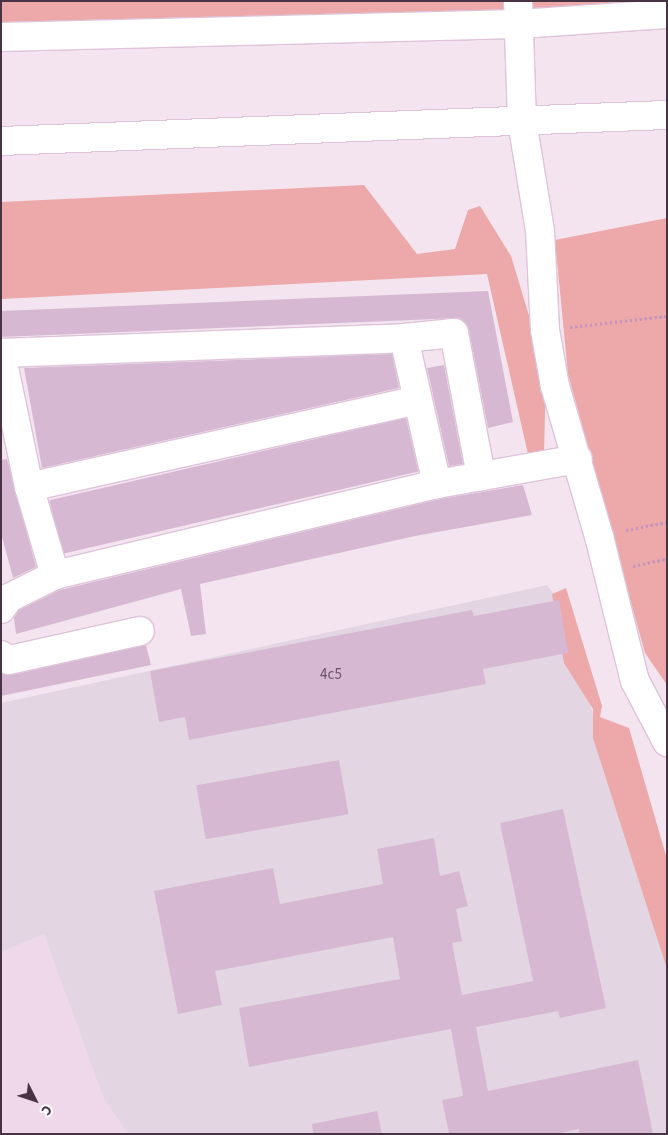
<!DOCTYPE html>
<html>
<head>
<meta charset="utf-8">
<style>
	body { margin:0 }
	#map { position:relative; width:668px; height:1135px; overflow:hidden; background:#f4e4f0; font-family:"Source Sans 3",sans-serif }
	div>[style] { position:absolute }
	.residential>* { inset:0; background:#f0d8eb }
	.industrial>* { inset:0; background:#e3d6e2 }
	.green>* { inset:0; background:#eda8a9 }
	.building>* { inset:0; background:#d7b8d3; transform-origin:0 0 }
	.path>* { height:3px; margin-top:-1.5px; transform-origin:0; background:repeating-linear-gradient(90deg,#c495bb 0 2.5px,transparent 0 5px) }
	.roads { filter:drop-shadow(1px 0 #dec3d9) drop-shadow(-1px 0 #dec3d9) drop-shadow(0 1px #dec3d9) drop-shadow(0 -1px #dec3d9) }
	.minor>* { height:28px; margin:-14px; padding:0 14px; transform-origin:14px; border-radius:14px; background:#fff }
	span { translate:-50% -50%; white-space:nowrap; text-align:center; line-height:1.15; -webkit-text-stroke:4px #fff; paint-order:stroke }
	.number-label { font-size:15px; color:#6b5468 }
	.number-label span { -webkit-text-stroke-width:0 }
	.frame { position:absolute; inset:0; border:2px solid #473344; pointer-events:none }
	.north { position:absolute; left:10px; top:1075px; width:50px; height:50px; -webkit-text-stroke:4px #fff; paint-order:stroke; rotate:131deg; font-size:14px; font-weight:700; line-height:20px; text-align:center; color:#473344 }
	.north::after { content:''; display:block; margin:auto; width:18px; height:22px; background:#473344; clip-path:polygon(50% 0,100% 100%,50% 72%,0 100%) }
</style>
</head>
<body>
<div id="map">
	<div class="residential">
		<div style="clip-path:polygon(45px 933px,128px 1134px,1px 1134px,1px 952px)"></div>
	</div>
	<div class="industrial">
		<div style="clip-path:polygon(547px 585px,560px 601px,667px 968px,667px 1134px,128px 1134px,104px 1099px,44px 934px,1px 952px,1px 703px)"></div>
	</div>
	<div class="green">
		<div style="clip-path:polygon(1px 1px,667px 1px,667px 18px,1px 37px)"></div>
		<div style="clip-path:polygon(364px 185px,417px 254px,455px 249px,468px 210px,480px 206px,511px 256px,546px 372px,544px 455px,528px 454px,487px 274px,1px 299px,1px 202px)"></div>
		<div style="clip-path:polygon(667px 218px,667px 685px,645px 653px,568px 374px,555px 240px)"></div>
		<div style="clip-path:polygon(566px 588px,602px 706px,600px 717px,629px 728px,667px 859px,667px 969px,593px 738px,593px 709px,564px 663px,552px 594px)"></div>
	</div>
	<div class="building">
		<div style="clip-path:polygon(488px 291px,513px 422px,488px 428px,469px 330px,460px 318px,1px 337px,1px 311px)"></div>
		<div style="clip-path:polygon(392px 354px,399px 388px,42px 468px,24px 368px)"></div>
		<div style="clip-path:polygon(444px 365px,463px 464px,449px 466px,427px 368px)"></div>
		<div style="left:406px;top:418px;width:55px;height:366px;rotate:77deg"></div>
		<div style="clip-path:polygon(7px 459px,36px 567px,13px 578px,1px 533px,1px 460px)"></div>
		<div style="clip-path:polygon(523px 485px,532px 515px,415px 536px,200px 584px,206px 634px,191px 636px,181px 589px,16px 634px,14px 618px,19px 610px,60px 590px,440px 499px)"></div>
		<div style="clip-path:polygon(559px 600px,568px 653px,483px 669px,486px 684px,189px 740px,185px 717px,159px 722px,150px 671px,472px 610px,474px 616px)"></div>
		<div style="clip-path:polygon(146px 645px,151px 665px,1px 696px,1px 673px,12px 675px)"></div>
		<div style="left:339px;top:760px;width:55px;height:145px;rotate:80deg"></div>
		<div style="clip-path:polygon(563px 809px,606px 1008px,560px 1018px,558px 1011px,476px 1027px,488px 1091px,638px 1060px,653px 1134px,579px 1134px,579px 1129px,556px 1134px,449px 1134px,442px 1100px,463px 1096px,451px 1029px,249px 1067px,239px 1008px,400px 979px,393px 937px,215px 971px,222px 1005px,178px 1014px,154px 891px,273px 868px,280px 904px,383px 884px,377px 849px,434px 838px,440px 876px,459px 871px,468px 906px,456px 909px,462px 941px,452px 943px,462px 995px,533px 981px,500px 823px)"></div>
		<div style="clip-path:polygon(377px 1111px,382px 1134px,313px 1134px,312px 1124px)"></div>
	</div>
	<div class="path">
		<div style="left:570px;top:327px;width:98px;rotate:-6.5deg"></div>
		<div style="left:626px;top:530px;width:42px;rotate:-11deg"></div>
		<div style="left:633px;top:566px;width:35px;rotate:-12deg"></div>
	</div>
	<div class="roads">
		<div class="minor">
			<div style="left:518px;top:1px;width:120px;rotate:88.1deg"></div>
			<div style="left:522px;top:121px;width:111px;rotate:80.7deg"></div>
			<div style="left:540px;top:231px;width:99px;rotate:87.1deg"></div>
			<div style="left:545px;top:330px;width:57px;rotate:79.9deg"></div>
			<div style="left:555px;top:386px;width:156px;rotate:73.7deg"></div>
			<div style="left:599px;top:536px;width:149px;rotate:76.1deg"></div>
			<div style="left:635px;top:681px;width:69px;rotate:62.3deg"></div>
			<div style="left:1px;top:37px;width:518px;rotate:-1.44deg"></div>
			<div style="left:519px;top:24px;width:148px;rotate:-3.9deg"></div>
			<div style="left:1px;top:141px;width:667px;rotate:-2.24deg"></div>
			<div style="left:404px;top:338px;width:150px;rotate:77.3deg"></div>
			<div style="left:1px;top:353px;width:403px;rotate:-2.1deg"></div>
			<div style="left:404px;top:338px;width:50px;rotate:-5.7deg"></div>
			<div style="left:454px;top:333px;width:146px;rotate:79.3deg"></div>
			<div style="left:1px;top:353px;width:137px;rotate:78.2deg"></div>
			<div style="left:29px;top:487px;width:92px;rotate:73.5deg"></div>
			<div style="left:29px;top:487px;width:398px;rotate:-12.6deg"></div>
			<div style="left:1px;top:609px;width:14px;rotate:-54deg"></div>
			<div style="left:9px;top:598px;width:51px;rotate:-26.6deg"></div>
			<div style="left:55px;top:575px;width:393px;rotate:-13.4deg"></div>
			<div style="left:437px;top:484px;width:143px;rotate:-10.1deg"></div>
			<div style="left:1px;top:655px;width:9px;rotate:32deg"></div>
			<div style="left:9px;top:660px;width:134px;rotate:-12.5deg"></div>
		</div>
	</div>
	<div class="number-label">
		<span style="left:331px;top:675px">4с5</span>
	</div>
	<div class="frame"></div>
	<div class="north">С</div>
</div>
</body>
</html>
